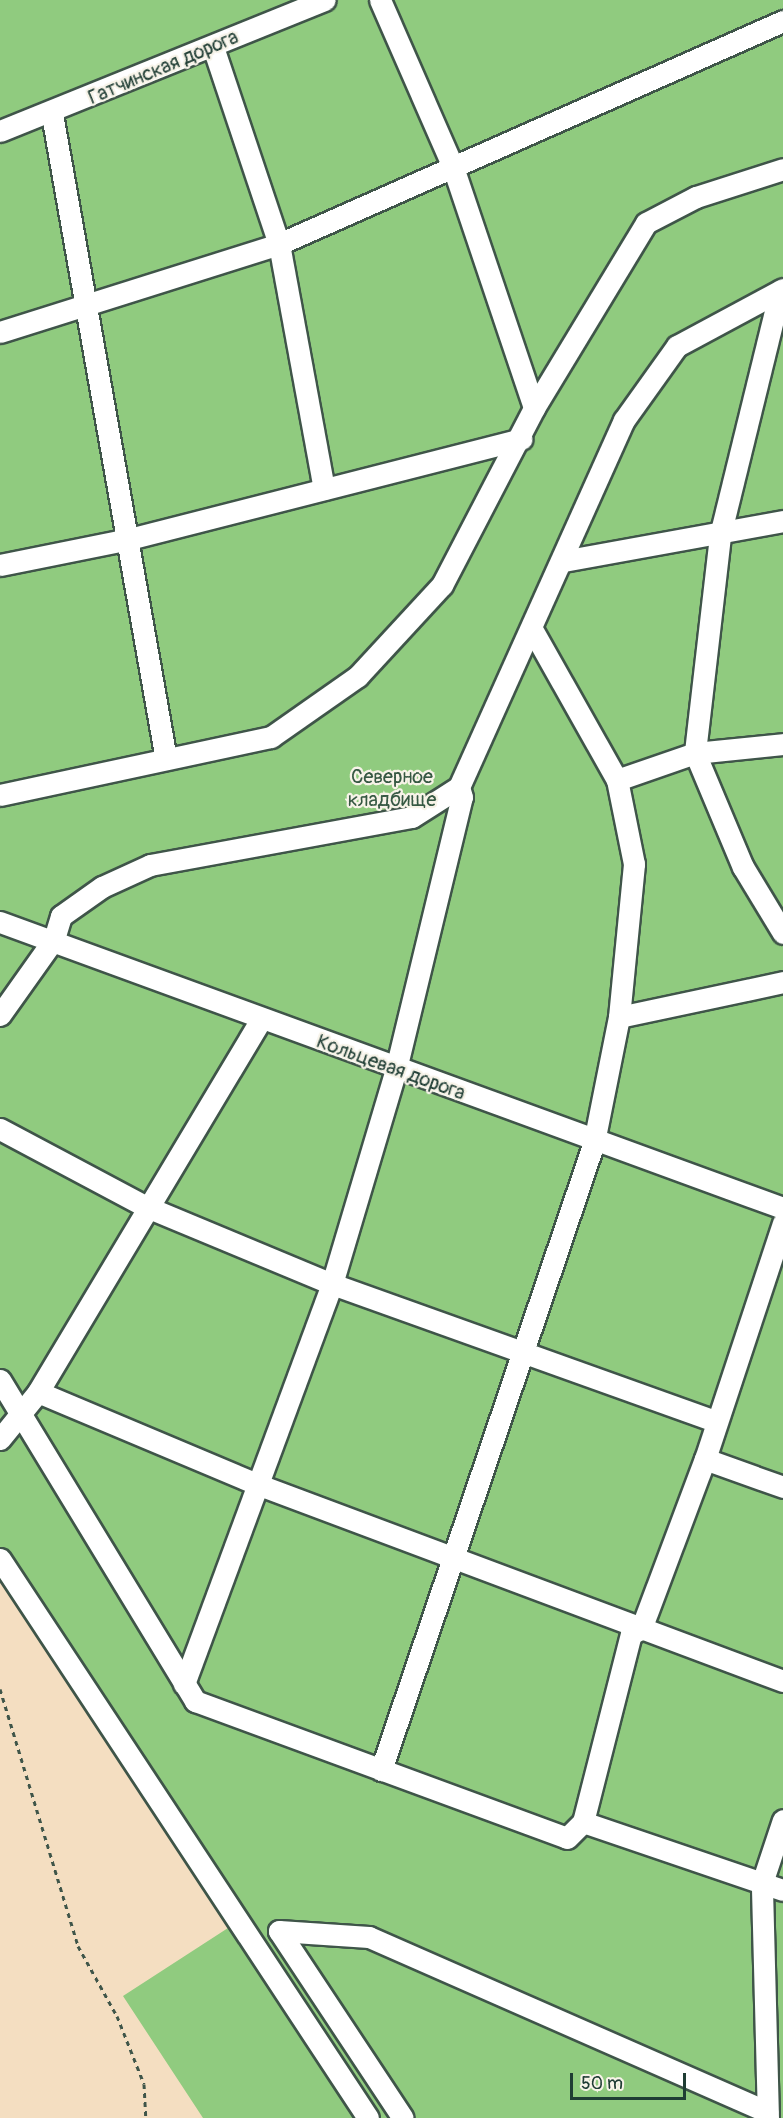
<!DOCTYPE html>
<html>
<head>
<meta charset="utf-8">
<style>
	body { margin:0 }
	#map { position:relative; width:783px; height:2118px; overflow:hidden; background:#f4dec1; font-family:Pangolin,sans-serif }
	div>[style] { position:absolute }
	.green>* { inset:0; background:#90cb7f }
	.path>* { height:3px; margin-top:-1.5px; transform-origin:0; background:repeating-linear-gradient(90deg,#3f5549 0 4.5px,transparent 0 9px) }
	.roads { filter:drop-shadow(2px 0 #3f5549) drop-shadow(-2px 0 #3f5549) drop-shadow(0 2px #3f5549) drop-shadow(0 -2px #3f5549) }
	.minor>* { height:21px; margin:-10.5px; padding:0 10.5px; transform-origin:10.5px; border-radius:10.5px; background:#fff }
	span { translate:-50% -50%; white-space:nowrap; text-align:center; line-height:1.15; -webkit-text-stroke:4.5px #f7f3e8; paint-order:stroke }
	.street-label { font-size:20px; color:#1f3d34 }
	.park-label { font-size:20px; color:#365943 }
	.scale { position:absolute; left:570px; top:2073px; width:116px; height:27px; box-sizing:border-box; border:3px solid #1f3d34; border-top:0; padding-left:8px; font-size:18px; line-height:21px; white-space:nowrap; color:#1f3d34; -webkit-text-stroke:4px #f7f3e8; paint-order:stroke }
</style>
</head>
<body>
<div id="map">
	<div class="green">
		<div style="clip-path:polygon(0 0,783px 0,783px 2118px,203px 2118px,123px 1996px,228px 1928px,0 1575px)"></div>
	</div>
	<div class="path">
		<div style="left:0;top:1689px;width:269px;rotate:73.1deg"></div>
		<div style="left:78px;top:1946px;width:80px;rotate:60.9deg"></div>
		<div style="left:117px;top:2016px;width:73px;rotate:68.3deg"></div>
		<div style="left:144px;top:2084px;width:34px;rotate:87deg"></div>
	</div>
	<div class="roads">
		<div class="minor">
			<div style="left:380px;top:0;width:182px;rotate:66.4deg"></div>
			<div style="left:453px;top:167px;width:254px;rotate:71.4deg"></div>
			<div style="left:213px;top:47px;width:208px;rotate:71.5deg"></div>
			<div style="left:279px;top:244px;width:249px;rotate:79.6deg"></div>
			<div style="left:52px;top:114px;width:655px;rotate:79.98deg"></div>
			<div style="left:0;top:131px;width:350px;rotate:-22deg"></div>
			<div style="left:780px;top:291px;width:252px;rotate:103.8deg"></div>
			<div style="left:720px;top:536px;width:218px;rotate:96.6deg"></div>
			<div style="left:695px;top:753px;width:124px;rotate:67.2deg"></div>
			<div style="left:743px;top:867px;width:77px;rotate:58.8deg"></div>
			<div style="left:0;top:332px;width:293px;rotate:-17.5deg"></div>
			<div style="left:279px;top:244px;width:551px;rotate:-23.87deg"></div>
			<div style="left:563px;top:561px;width:224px;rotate:-10.3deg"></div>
			<div style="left:0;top:565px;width:132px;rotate:-11.4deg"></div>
			<div style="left:129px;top:539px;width:405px;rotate:-14.3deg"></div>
			<div style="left:617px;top:780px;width:83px;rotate:-19.1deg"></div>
			<div style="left:695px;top:753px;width:88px;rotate:-5.8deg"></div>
			<div style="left:0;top:795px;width:277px;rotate:-12.1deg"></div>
			<div style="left:271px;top:737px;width:106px;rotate:-35deg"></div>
			<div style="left:358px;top:676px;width:124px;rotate:-47.3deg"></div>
			<div style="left:442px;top:585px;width:199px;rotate:-62.5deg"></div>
			<div style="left:534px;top:408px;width:216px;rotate:-58.8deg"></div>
			<div style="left:646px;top:223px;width:56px;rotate:-27.5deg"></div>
			<div style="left:696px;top:197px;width:91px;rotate:-17.8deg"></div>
			<div style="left:0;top:922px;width:834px;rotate:20.07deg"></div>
			<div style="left:0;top:1015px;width:93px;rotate:-54.6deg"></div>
			<div style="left:54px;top:939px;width:24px;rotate:-73deg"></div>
			<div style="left:61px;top:916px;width:50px;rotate:-35.3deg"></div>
			<div style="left:102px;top:887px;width:53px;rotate:-24.6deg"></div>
			<div style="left:150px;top:865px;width:266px;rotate:-10.4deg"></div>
			<div style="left:412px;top:817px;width:56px;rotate:-32.6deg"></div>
			<div style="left:459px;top:787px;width:402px;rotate:-65.8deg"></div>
			<div style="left:624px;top:420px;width:91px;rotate:-54.4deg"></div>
			<div style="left:677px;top:346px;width:120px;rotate:-28.3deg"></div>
			<div style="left:619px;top:1017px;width:168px;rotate:-12deg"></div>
			<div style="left:0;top:1129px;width:166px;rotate:28deg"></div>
			<div style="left:147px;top:1207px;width:200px;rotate:22.6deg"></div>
			<div style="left:332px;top:1284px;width:407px;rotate:19.7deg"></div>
			<div style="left:0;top:1380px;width:376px;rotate:58.7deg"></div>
			<div style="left:195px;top:1701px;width:396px;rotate:20.2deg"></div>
			<div style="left:567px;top:1838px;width:23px;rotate:-45deg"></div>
			<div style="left:583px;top:1822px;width:211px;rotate:18.8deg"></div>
			<div style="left:38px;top:1392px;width:243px;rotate:22.8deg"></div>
			<div style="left:262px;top:1486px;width:556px;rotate:20.52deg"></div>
			<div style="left:0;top:1439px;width:60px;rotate:-51deg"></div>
			<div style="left:38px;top:1392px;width:435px;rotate:-59.1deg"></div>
			<div style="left:705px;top:1459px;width:83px;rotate:19.7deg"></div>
			<div style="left:0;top:1559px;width:669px;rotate:56.64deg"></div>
			<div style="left:184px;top:1684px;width:427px;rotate:-69.7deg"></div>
			<div style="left:332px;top:1284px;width:224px;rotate:-73.4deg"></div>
			<div style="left:396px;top:1069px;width:280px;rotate:-76.4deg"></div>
			<div style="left:462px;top:797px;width:10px;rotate:-107deg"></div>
			<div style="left:381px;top:1770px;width:663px;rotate:-71.26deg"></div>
			<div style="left:594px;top:1142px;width:127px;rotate:-78.7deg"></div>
			<div style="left:619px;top:1017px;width:154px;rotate:-84.4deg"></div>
			<div style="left:634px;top:864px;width:86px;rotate:-101.4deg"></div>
			<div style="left:617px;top:780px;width:171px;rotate:-119.4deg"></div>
			<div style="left:583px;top:1822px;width:194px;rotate:-75.7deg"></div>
			<div style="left:631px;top:1634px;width:11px;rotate:-27deg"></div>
			<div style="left:641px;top:1629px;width:182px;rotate:-69.4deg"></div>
			<div style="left:705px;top:1459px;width:249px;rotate:-71.7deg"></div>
			<div style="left:279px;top:1931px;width:90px;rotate:3.8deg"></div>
			<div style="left:369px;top:1937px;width:435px;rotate:23.7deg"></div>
			<div style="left:279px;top:1931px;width:224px;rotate:56.5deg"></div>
			<div style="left:768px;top:2118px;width:235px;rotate:-91.5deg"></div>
			<div style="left:762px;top:1883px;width:66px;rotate:-71.6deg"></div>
		</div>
	</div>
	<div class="street-label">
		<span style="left:163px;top:67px;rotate:-23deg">Гатчинская дорога</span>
		<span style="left:391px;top:1067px;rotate:20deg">Кольцевая дорога</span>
	</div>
	<div class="park-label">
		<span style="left:392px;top:788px">Северное<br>кладбище</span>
	</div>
	<div class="scale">50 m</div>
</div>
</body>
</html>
